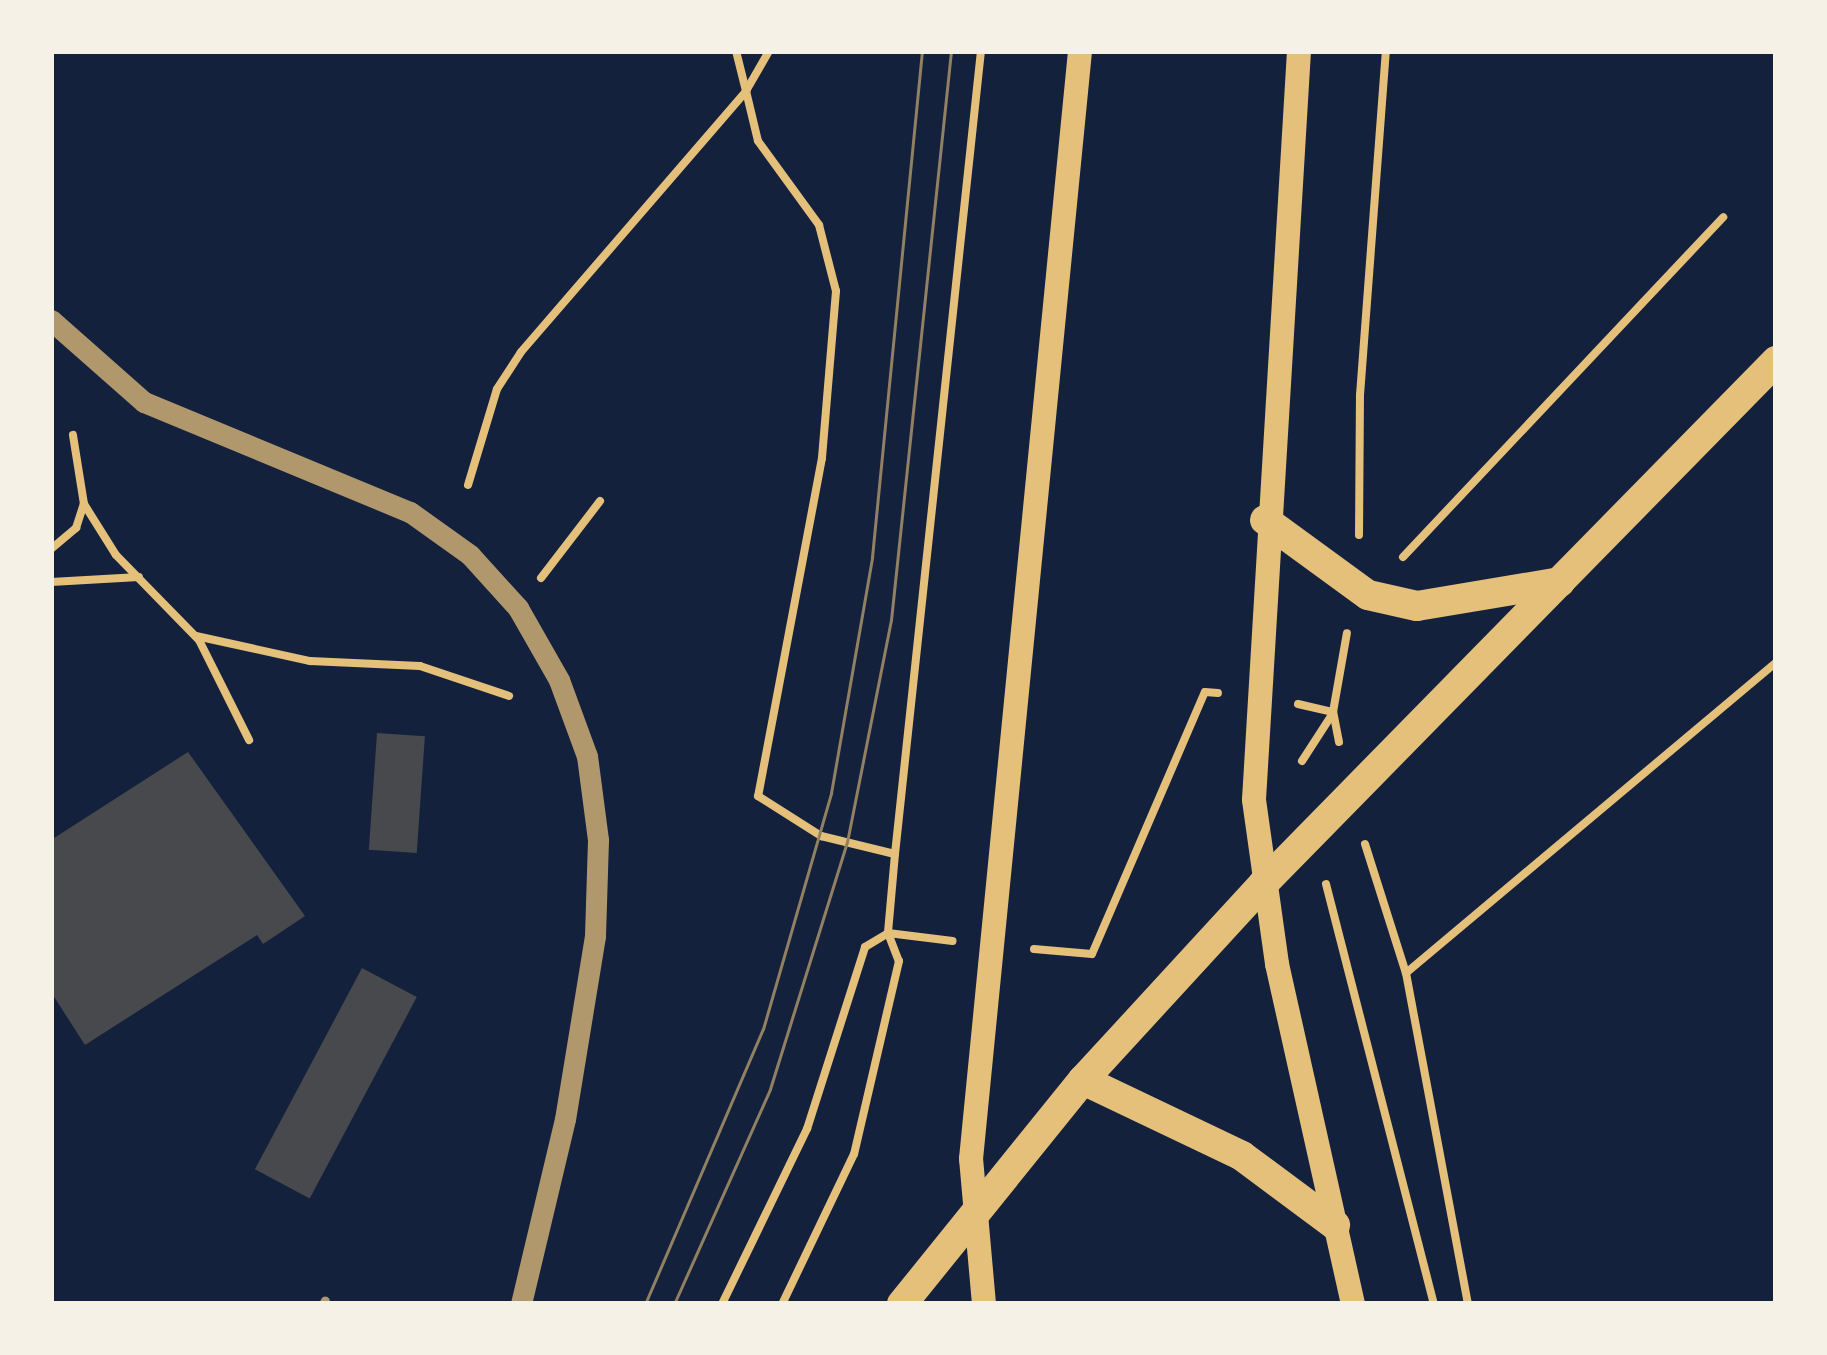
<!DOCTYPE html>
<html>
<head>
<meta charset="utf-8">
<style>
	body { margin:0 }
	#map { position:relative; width:1827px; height:1355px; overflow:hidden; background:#14213d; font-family:"DejaVu Sans",sans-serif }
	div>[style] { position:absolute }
	.building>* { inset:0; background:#48494c; transform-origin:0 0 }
	.path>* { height:8px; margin:-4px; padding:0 4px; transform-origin:4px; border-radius:4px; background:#e5c07b }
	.service>* { height:9px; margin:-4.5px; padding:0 4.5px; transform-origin:4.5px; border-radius:4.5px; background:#b1986c }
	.tertiary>* { height:21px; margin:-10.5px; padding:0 10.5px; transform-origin:10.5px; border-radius:10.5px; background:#b1986c }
	.secondary>* { height:24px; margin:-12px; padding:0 12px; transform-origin:12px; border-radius:12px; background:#e5c07b }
	.primary>* { height:30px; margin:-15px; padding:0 15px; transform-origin:15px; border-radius:15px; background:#e5c07b }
	.tram>* { height:3px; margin:-1.5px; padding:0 1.5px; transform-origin:1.5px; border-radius:1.5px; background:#918062 }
	span { translate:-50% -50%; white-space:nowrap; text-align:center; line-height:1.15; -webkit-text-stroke:10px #f6f1e7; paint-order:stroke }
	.frame { position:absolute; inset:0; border:54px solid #f6f1e7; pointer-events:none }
</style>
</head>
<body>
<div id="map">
	<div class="building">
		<div style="left:377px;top:733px;width:48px;height:117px;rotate:4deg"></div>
		<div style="clip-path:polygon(188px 752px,305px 916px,263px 944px,257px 935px,85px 1045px,51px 992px,51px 840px)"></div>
		<div style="left:362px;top:968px;width:62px;height:228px;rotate:28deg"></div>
	</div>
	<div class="path">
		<div style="left:769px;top:51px;width:46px;rotate:119.9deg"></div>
		<div style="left:746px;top:91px;width:51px;rotate:76.5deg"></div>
		<div style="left:758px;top:141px;width:104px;rotate:54deg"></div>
		<div style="left:819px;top:225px;width:68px;rotate:75.6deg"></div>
		<div style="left:836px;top:291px;width:168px;rotate:94.8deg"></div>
		<div style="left:822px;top:458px;width:344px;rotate:100.7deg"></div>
		<div style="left:758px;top:796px;width:75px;rotate:32.4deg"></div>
		<div style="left:821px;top:836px;width:76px;rotate:13.7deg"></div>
		<div style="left:895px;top:854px;width:79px;rotate:95.1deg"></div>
		<div style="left:888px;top:933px;width:30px;rotate:69deg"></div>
		<div style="left:899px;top:961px;width:198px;rotate:103.1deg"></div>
		<div style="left:854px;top:1154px;width:166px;rotate:115.6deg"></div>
		<div style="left:468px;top:485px;width:100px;rotate:-73.2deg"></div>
		<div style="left:497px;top:389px;width:44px;rotate:-57deg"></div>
		<div style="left:521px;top:352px;width:345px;rotate:-49.2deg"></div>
		<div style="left:746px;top:91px;width:41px;rotate:-104deg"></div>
		<div style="left:84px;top:504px;width:60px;rotate:57.9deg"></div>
		<div style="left:116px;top:555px;width:119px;rotate:45.7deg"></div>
		<div style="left:199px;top:640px;width:112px;rotate:63.4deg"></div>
		<div style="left:1359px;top:535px;width:140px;rotate:-89.6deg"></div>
		<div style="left:1360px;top:395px;width:345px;rotate:-85.7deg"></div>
		<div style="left:51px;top:549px;width:33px;rotate:-40deg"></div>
		<div style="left:76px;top:528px;width:25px;rotate:-72deg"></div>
		<div style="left:84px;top:504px;width:70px;rotate:-99.1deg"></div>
		<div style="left:1403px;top:557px;width:467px;rotate:-46.7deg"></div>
		<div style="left:541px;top:578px;width:97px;rotate:-52.5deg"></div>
		<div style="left:51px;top:582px;width:88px;rotate:-3.3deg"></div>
		<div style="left:196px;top:636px;width:117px;rotate:12.4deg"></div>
		<div style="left:310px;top:661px;width:110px;rotate:2.6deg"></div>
		<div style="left:420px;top:666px;width:94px;rotate:18.6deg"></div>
		<div style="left:1298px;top:704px;width:36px;rotate:13deg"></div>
		<div style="left:1339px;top:742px;width:31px;rotate:-101deg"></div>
		<div style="left:1333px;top:712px;width:80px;rotate:-80deg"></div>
		<div style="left:1302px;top:761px;width:57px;rotate:-57.1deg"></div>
		<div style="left:1365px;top:844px;width:135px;rotate:72.4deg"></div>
		<div style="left:1406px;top:973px;width:337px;rotate:79.4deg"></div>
		<div style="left:895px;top:854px;width:808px;rotate:-83.89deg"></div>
		<div style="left:1326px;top:884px;width:434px;rotate:75.6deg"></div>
		<div style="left:1034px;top:949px;width:58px;rotate:4.9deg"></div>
		<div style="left:1092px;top:954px;width:285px;rotate:-66.7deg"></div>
		<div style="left:1205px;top:692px;width:13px;rotate:4deg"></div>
		<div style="left:1406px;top:973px;width:483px;rotate:-40deg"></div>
		<div style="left:722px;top:1304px;width:195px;rotate:-64.1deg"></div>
		<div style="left:807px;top:1129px;width:191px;rotate:-72.3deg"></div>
		<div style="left:865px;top:947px;width:27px;rotate:-31deg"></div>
		<div style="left:888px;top:933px;width:65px;rotate:7deg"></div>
	</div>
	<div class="service">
		<div style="left:323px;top:1304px;width:4px;rotate:-63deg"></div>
	</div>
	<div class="tertiary">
		<div style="left:51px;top:320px;width:124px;rotate:41.4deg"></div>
		<div style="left:144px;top:402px;width:288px;rotate:22.5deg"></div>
		<div style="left:410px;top:512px;width:74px;rotate:35.6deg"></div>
		<div style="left:470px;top:555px;width:72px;rotate:47.8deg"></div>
		<div style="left:518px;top:608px;width:83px;rotate:60.3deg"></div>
		<div style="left:559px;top:680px;width:81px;rotate:69.8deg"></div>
		<div style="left:587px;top:756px;width:85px;rotate:82.5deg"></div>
		<div style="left:598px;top:840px;width:96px;rotate:91.8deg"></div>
		<div style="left:595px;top:936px;width:185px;rotate:99.3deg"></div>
		<div style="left:565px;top:1119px;width:190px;rotate:103.4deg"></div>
	</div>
	<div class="secondary">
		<div style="left:1299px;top:51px;width:750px;rotate:93.44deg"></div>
		<div style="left:1254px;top:800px;width:166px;rotate:82deg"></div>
		<div style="left:1277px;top:964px;width:348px;rotate:77.4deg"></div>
		<div style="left:984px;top:1304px;width:146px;rotate:-95.1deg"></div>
		<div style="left:971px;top:1159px;width:1113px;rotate:-84.38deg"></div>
	</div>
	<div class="primary">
		<div style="left:1265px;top:520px;width:127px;rotate:36.1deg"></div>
		<div style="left:1368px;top:595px;width:50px;rotate:12.7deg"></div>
		<div style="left:1417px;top:606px;width:145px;rotate:-9.5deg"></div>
		<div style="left:1083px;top:1080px;width:176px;rotate:25.5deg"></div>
		<div style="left:1242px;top:1156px;width:116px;rotate:36.6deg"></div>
		<div style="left:902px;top:1304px;width:288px;rotate:-51.1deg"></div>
		<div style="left:1083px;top:1080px;width:266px;rotate:-47.4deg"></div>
		<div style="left:1263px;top:884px;width:733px;rotate:-45.55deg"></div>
	</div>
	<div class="tram">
		<div style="left:645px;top:1304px;width:299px;rotate:-66.8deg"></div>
		<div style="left:763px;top:1029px;width:246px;rotate:-73.9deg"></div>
		<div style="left:831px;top:793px;width:240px;rotate:-80.1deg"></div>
		<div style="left:872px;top:557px;width:508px;rotate:-84.36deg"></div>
		<div style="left:674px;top:1304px;width:235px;rotate:-65.9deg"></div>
		<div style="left:770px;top:1089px;width:259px;rotate:-72.7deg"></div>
		<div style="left:847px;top:842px;width:226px;rotate:-78.8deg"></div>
		<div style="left:891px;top:620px;width:572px;rotate:-83.98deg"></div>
	</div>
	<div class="frame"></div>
</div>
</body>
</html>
